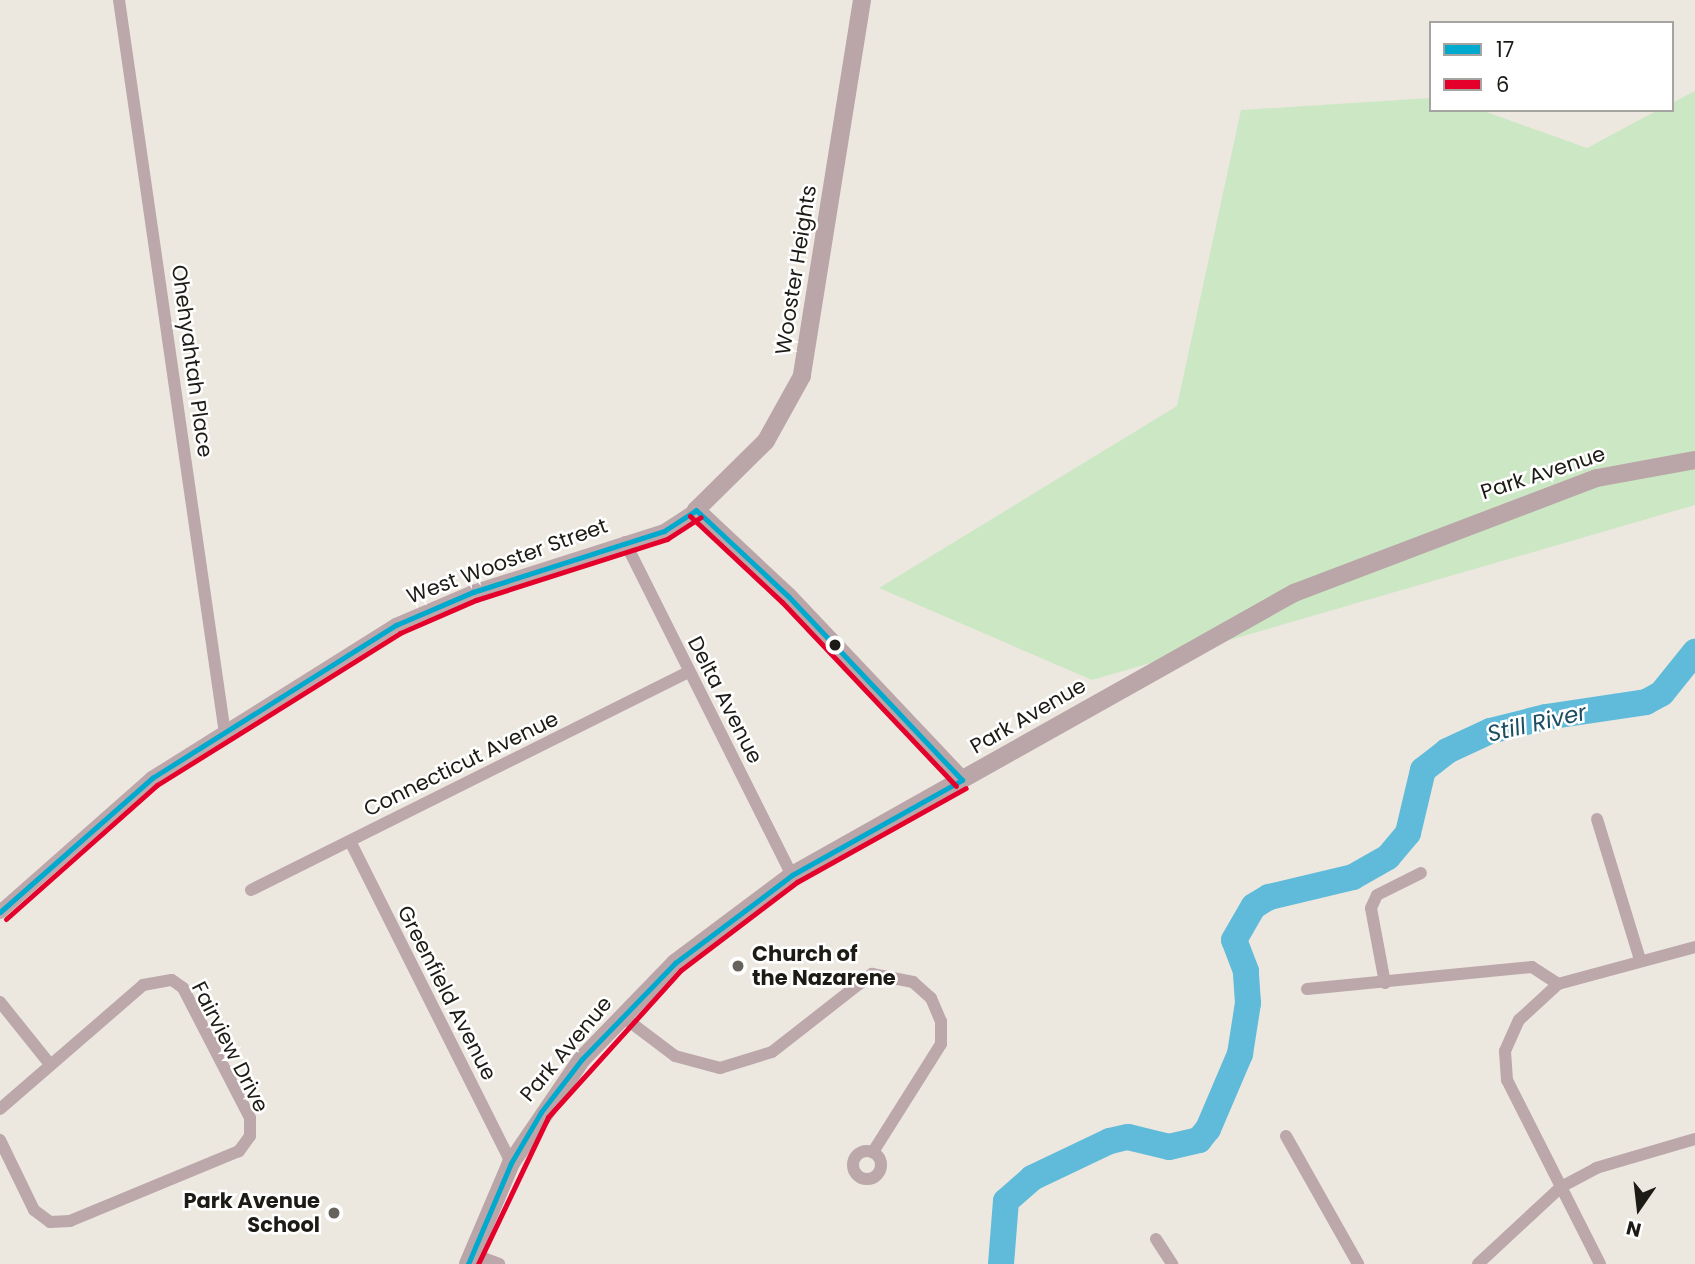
<!DOCTYPE html>
<html>
<head>
<meta charset="utf-8">
<style>
	body { margin:0 }
	#map { position:relative; width:1695px; height:1264px; overflow:hidden; background:#ece8df; font-family:Poppins,sans-serif }
	div>[style] { position:absolute }
	.green>* { inset:0; background:#cce7c3 }
	.river>* { height:26px; margin:-13px; padding:0 13px; transform-origin:13px; border-radius:13px; background:#60bbda }
	.minor>* { height:12px; margin:-6px; padding:0 6px; transform-origin:6px; border-radius:6px; background:#bca7ab }
	.minor>.ring { margin:-6px; padding:0; box-sizing:content-box; background:none; border:12px solid #bca7ab; border-radius:50% }
	.tertiary>* { height:14px; margin:-7px; padding:0 7px; transform-origin:7px; border-radius:7px; background:#bca7ab }
	.secondary>* { height:18px; margin:-9px; padding:0 9px; transform-origin:9px; border-radius:9px; background:#baa5a8 }
	.bus-1>* { height:5px; margin:-2.5px; padding:0 2.5px; transform-origin:2.5px; border-radius:2.5px; background:#00a9ce }
	.bus-2>* { height:5px; margin:-2.5px; padding:0 2.5px; transform-origin:2.5px; border-radius:2.5px; background:#e4002b }
	.dots>* { width:19px; height:19px; translate:-50% -50%; box-sizing:border-box; border:4px solid #fff; border-radius:50% }
	span { translate:-50% -50%; white-space:nowrap; text-align:center; line-height:1.15; -webkit-text-stroke:5px #fff; paint-order:stroke }
	.street-label { font-size:21px; color:#1d1b15 }
	.poi-label { font-size:21px; color:#1d1b15; font-weight:700 }
	.left { translate:0 -50%; text-align:left }
	.right { translate:-100% -50%; text-align:right }
	.water-label { font-size:23px; color:#1c4e62; font-style:italic }
	.legend { position:absolute; left:1429px; top:21px; width:245px; height:91px; box-sizing:border-box; background:#fff; border:2px solid #a5a4a1; margin:0; padding:9px 12px; list-style:none; font-size:21px; color:#1d1b15 }
	.legend li { display:flex; align-items:center; gap:14px; height:35px }
	.legend b { width:35px; border:2px solid #a5a4a1 }
	.north { position:absolute; left:1604px; top:1173px; width:70px; height:70px; -webkit-text-stroke:5px #fff; paint-order:stroke; rotate:194deg; font-size:19px; font-weight:700; line-height:28px; text-align:center; color:#1d1b15 }
	.north::after { content:''; display:block; margin:auto; width:24px; height:32px; background:#1d1b15; clip-path:polygon(50% 0,100% 100%,50% 72%,0 100%) }
</style>
</head>
<body>
<div id="map">
	<div class="green">
		<div style="clip-path:polygon(1695px 91px,1695px 505px,1092px 680px,879px 588px,1177px 406px,1241px 110px,1431px 98px,1431px 110px,1481px 110px,1587px 148px,1658px 110px,1672px 110px,1672px 103px)"></div>
	</div>
	<div class="river">
		<div style="left:1001px;top:1264px;width:63px;rotate:-85.5deg"></div>
		<div style="left:1006px;top:1201px;width:35px;rotate:-41deg"></div>
		<div style="left:1032px;top:1178px;width:86px;rotate:-25.4deg"></div>
		<div style="left:1110px;top:1141px;width:18px;rotate:-13deg"></div>
		<div style="left:1128px;top:1137px;width:42px;rotate:13.7deg"></div>
		<div style="left:1169px;top:1147px;width:31px;rotate:-13deg"></div>
		<div style="left:1199px;top:1140px;width:14px;rotate:-51deg"></div>
		<div style="left:1208px;top:1129px;width:82px;rotate:-66.9deg"></div>
		<div style="left:1240px;top:1054px;width:52px;rotate:-81.1deg"></div>
		<div style="left:1248px;top:1003px;width:32px;rotate:-94deg"></div>
		<div style="left:1246px;top:971px;width:33px;rotate:-111deg"></div>
		<div style="left:1234px;top:940px;width:39px;rotate:-60deg"></div>
		<div style="left:1254px;top:906px;width:17px;rotate:-31deg"></div>
		<div style="left:1269px;top:897px;width:86px;rotate:-13.4deg"></div>
		<div style="left:1353px;top:877px;width:40px;rotate:-29.7deg"></div>
		<div style="left:1388px;top:857px;width:31px;rotate:-50deg"></div>
		<div style="left:1408px;top:833px;width:65px;rotate:-76.6deg"></div>
		<div style="left:1423px;top:770px;width:31px;rotate:-38deg"></div>
		<div style="left:1447px;top:751px;width:47px;rotate:-24.9deg"></div>
		<div style="left:1490px;top:731px;width:58px;rotate:-14deg"></div>
		<div style="left:1546px;top:717px;width:101px;rotate:-8.5deg"></div>
		<div style="left:1646px;top:702px;width:18px;rotate:-29deg"></div>
		<div style="left:1662px;top:693px;width:53px;rotate:-51.2deg"></div>
	</div>
	<div class="minor">
		<div style="left:119px;top:0;width:735px;rotate:81.78deg"></div>
		<div style="left:625px;top:542px;width:373px;rotate:63.4deg"></div>
		<div style="left:1597px;top:819px;width:147px;rotate:73deg"></div>
		<div style="left:350px;top:841px;width:360px;rotate:63.4deg"></div>
		<div style="left:251px;top:890px;width:489px;rotate:-26.5deg"></div>
		<div style="left:1385px;top:983px;width:76px;rotate:-100.6deg"></div>
		<div style="left:1371px;top:908px;width:14px;rotate:-65deg"></div>
		<div style="left:1377px;top:895px;width:49px;rotate:-26.6deg"></div>
		<div style="left:1307px;top:989px;width:226px;rotate:-5.6deg"></div>
		<div style="left:1532px;top:967px;width:31px;rotate:33deg"></div>
		<div style="left:0;top:1002px;width:77px;rotate:51.3deg"></div>
		<div style="left:622px;top:1016px;width:66px;rotate:37deg"></div>
		<div style="left:675px;top:1056px;width:47px;rotate:14.9deg"></div>
		<div style="left:720px;top:1068px;width:54px;rotate:-17.1deg"></div>
		<div style="left:772px;top:1052px;width:127px;rotate:-38deg"></div>
		<div style="left:872px;top:974px;width:42px;rotate:11deg"></div>
		<div style="left:913px;top:982px;width:24px;rotate:42deg"></div>
		<div style="left:931px;top:998px;width:25px;rotate:67deg"></div>
		<div style="left:941px;top:1021px;width:23px;rotate:90deg"></div>
		<div style="left:941px;top:1044px;width:128px;rotate:122.2deg"></div>
		<div style="left:0;top:1109px;width:189px;rotate:-40.9deg"></div>
		<div style="left:143px;top:985px;width:29px;rotate:-10deg"></div>
		<div style="left:172px;top:980px;width:14px;rotate:36deg"></div>
		<div style="left:183px;top:988px;width:146px;rotate:62.7deg"></div>
		<div style="left:250px;top:1118px;width:18px;rotate:90deg"></div>
		<div style="left:250px;top:1136px;width:19px;rotate:126deg"></div>
		<div style="left:239px;top:1151px;width:183px;rotate:157.5deg"></div>
		<div style="left:70px;top:1221px;width:20px;rotate:177deg"></div>
		<div style="left:50px;top:1222px;width:20px;rotate:-143deg"></div>
		<div style="left:34px;top:1210px;width:78px;rotate:-115.9deg"></div>
		<div style="left:1286px;top:1136px;width:147px;rotate:60.6deg"></div>
		<div class="ring" style="left:853px;top:1151px;width:16px;height:16px"></div>
		<div style="left:1156px;top:1239px;width:30px;rotate:57deg"></div>
		<div style="left:472px;top:1254px;width:29px;rotate:20deg"></div>
		<div style="left:1478px;top:1264px;width:113px;rotate:-42.9deg"></div>
		<div style="left:1561px;top:1187px;width:40px;rotate:-28deg"></div>
		<div style="left:1596px;top:1168px;width:103px;rotate:-16.3deg"></div>
		<div style="left:1600px;top:1264px;width:206px;rotate:-116.8deg"></div>
		<div style="left:1507px;top:1080px;width:29px;rotate:-94deg"></div>
		<div style="left:1505px;top:1051px;width:34px;rotate:-66deg"></div>
		<div style="left:1519px;top:1020px;width:53px;rotate:-42.7deg"></div>
		<div style="left:1558px;top:984px;width:142px;rotate:-15.1deg"></div>
	</div>
	<div class="tertiary">
		<div style="left:0;top:912px;width:203px;rotate:-41.4deg"></div>
		<div style="left:152px;top:778px;width:288px;rotate:-32.1deg"></div>
		<div style="left:396px;top:625px;width:84px;rotate:-23.2deg"></div>
		<div style="left:473px;top:592px;width:201px;rotate:-17.7deg"></div>
		<div style="left:664px;top:531px;width:38px;rotate:-33deg"></div>
	</div>
	<div class="secondary">
		<div style="left:862px;top:0;width:381px;rotate:99.1deg"></div>
		<div style="left:802px;top:376px;width:74px;rotate:119deg"></div>
		<div style="left:766px;top:441px;width:98px;rotate:135.4deg"></div>
		<div style="left:696px;top:510px;width:126px;rotate:43.1deg"></div>
		<div style="left:788px;top:596px;width:253px;rotate:46.6deg"></div>
		<div style="left:468px;top:1264px;width:110px;rotate:-66.9deg"></div>
		<div style="left:511px;top:1163px;width:126px;rotate:-55.7deg"></div>
		<div style="left:582px;top:1059px;width:134px;rotate:-45.9deg"></div>
		<div style="left:675px;top:963px;width:146px;rotate:-36.9deg"></div>
		<div style="left:792px;top:875px;width:576px;rotate:-29.33deg"></div>
		<div style="left:1294px;top:593px;width:324px;rotate:-20.8deg"></div>
		<div style="left:1597px;top:478px;width:100px;rotate:-10.4deg"></div>
	</div>
	<div class="bus-1">
		<div style="left:696px;top:510px;width:126px;rotate:43.1deg"></div>
		<div style="left:788px;top:596px;width:253px;rotate:46.6deg"></div>
		<div style="left:0;top:912px;width:203px;rotate:-41.4deg"></div>
		<div style="left:152px;top:778px;width:288px;rotate:-32.1deg"></div>
		<div style="left:396px;top:625px;width:84px;rotate:-23.2deg"></div>
		<div style="left:473px;top:592px;width:201px;rotate:-17.7deg"></div>
		<div style="left:664px;top:531px;width:38px;rotate:-33deg"></div>
		<div style="left:468px;top:1264px;width:110px;rotate:-66.9deg"></div>
		<div style="left:511px;top:1163px;width:59px;rotate:-59.5deg"></div>
		<div style="left:541px;top:1112px;width:67px;rotate:-52.3deg"></div>
		<div style="left:582px;top:1059px;width:134px;rotate:-45.9deg"></div>
		<div style="left:675px;top:963px;width:146px;rotate:-36.9deg"></div>
		<div style="left:792px;top:875px;width:195px;rotate:-29.2deg"></div>
	</div>
	<div class="bus-2">
		<div style="left:690px;top:516px;width:126px;rotate:43.1deg"></div>
		<div style="left:782px;top:602px;width:253px;rotate:46.6deg"></div>
		<div style="left:6px;top:919px;width:202px;rotate:-41.6deg"></div>
		<div style="left:157px;top:785px;width:287px;rotate:-32deg"></div>
		<div style="left:400px;top:633px;width:83px;rotate:-23.5deg"></div>
		<div style="left:476px;top:600px;width:201px;rotate:-17.7deg"></div>
		<div style="left:667px;top:539px;width:40px;rotate:-32.9deg"></div>
		<div style="left:478px;top:1264px;width:163px;rotate:-64.5deg"></div>
		<div style="left:548px;top:1117px;width:198px;rotate:-47.9deg"></div>
		<div style="left:681px;top:970px;width:146px;rotate:-37.2deg"></div>
		<div style="left:797px;top:882px;width:193px;rotate:-29.1deg"></div>
	</div>
	<div class="dots">
		<div style="left:835px;top:645px;background:#1d1b15"></div>
		<div style="left:738px;top:966px;background:#65635c"></div>
		<div style="left:334px;top:1213px;background:#65635c"></div>
	</div>
	<div class="street-label">
		<span style="left:796px;top:270px;rotate:-81deg">Wooster Heights</span>
		<span style="left:192px;top:361px;rotate:82deg">Ohehyahtah Place</span>
		<span style="left:1543px;top:473px;rotate:-18deg">Park Avenue</span>
		<span style="left:507px;top:561px;rotate:-20deg">West Wooster Street</span>
		<span style="left:725px;top:700px;rotate:63deg">Delta Avenue</span>
		<span style="left:1028px;top:716px;rotate:-30deg">Park Avenue</span>
		<span style="left:461px;top:764px;rotate:-26deg">Connecticut Avenue</span>
		<span style="left:447px;top:993px;rotate:63deg">Greenfield Avenue</span>
		<span style="left:230px;top:1047px;rotate:63deg">Fairview Drive</span>
		<span style="left:566px;top:1049px;rotate:-50deg">Park Avenue</span>
	</div>
	<div class="poi-label">
		<span class="left" style="left:752px;top:966px">Church of<br>the Nazarene</span>
		<span class="right" style="left:320px;top:1213px">Park Avenue<br>School</span>
	</div>
	<div class="water-label">
		<span style="left:1537px;top:723px;rotate:-13deg">Still River</span>
	</div>
	<ul class="legend">
	<li><b style="height:9px;background:#00a9ce"></b>17</li>
	<li><b style="height:9px;background:#e4002b"></b>6</li>
	</ul>
	<div class="north">N</div>
</div>
</body>
</html>
